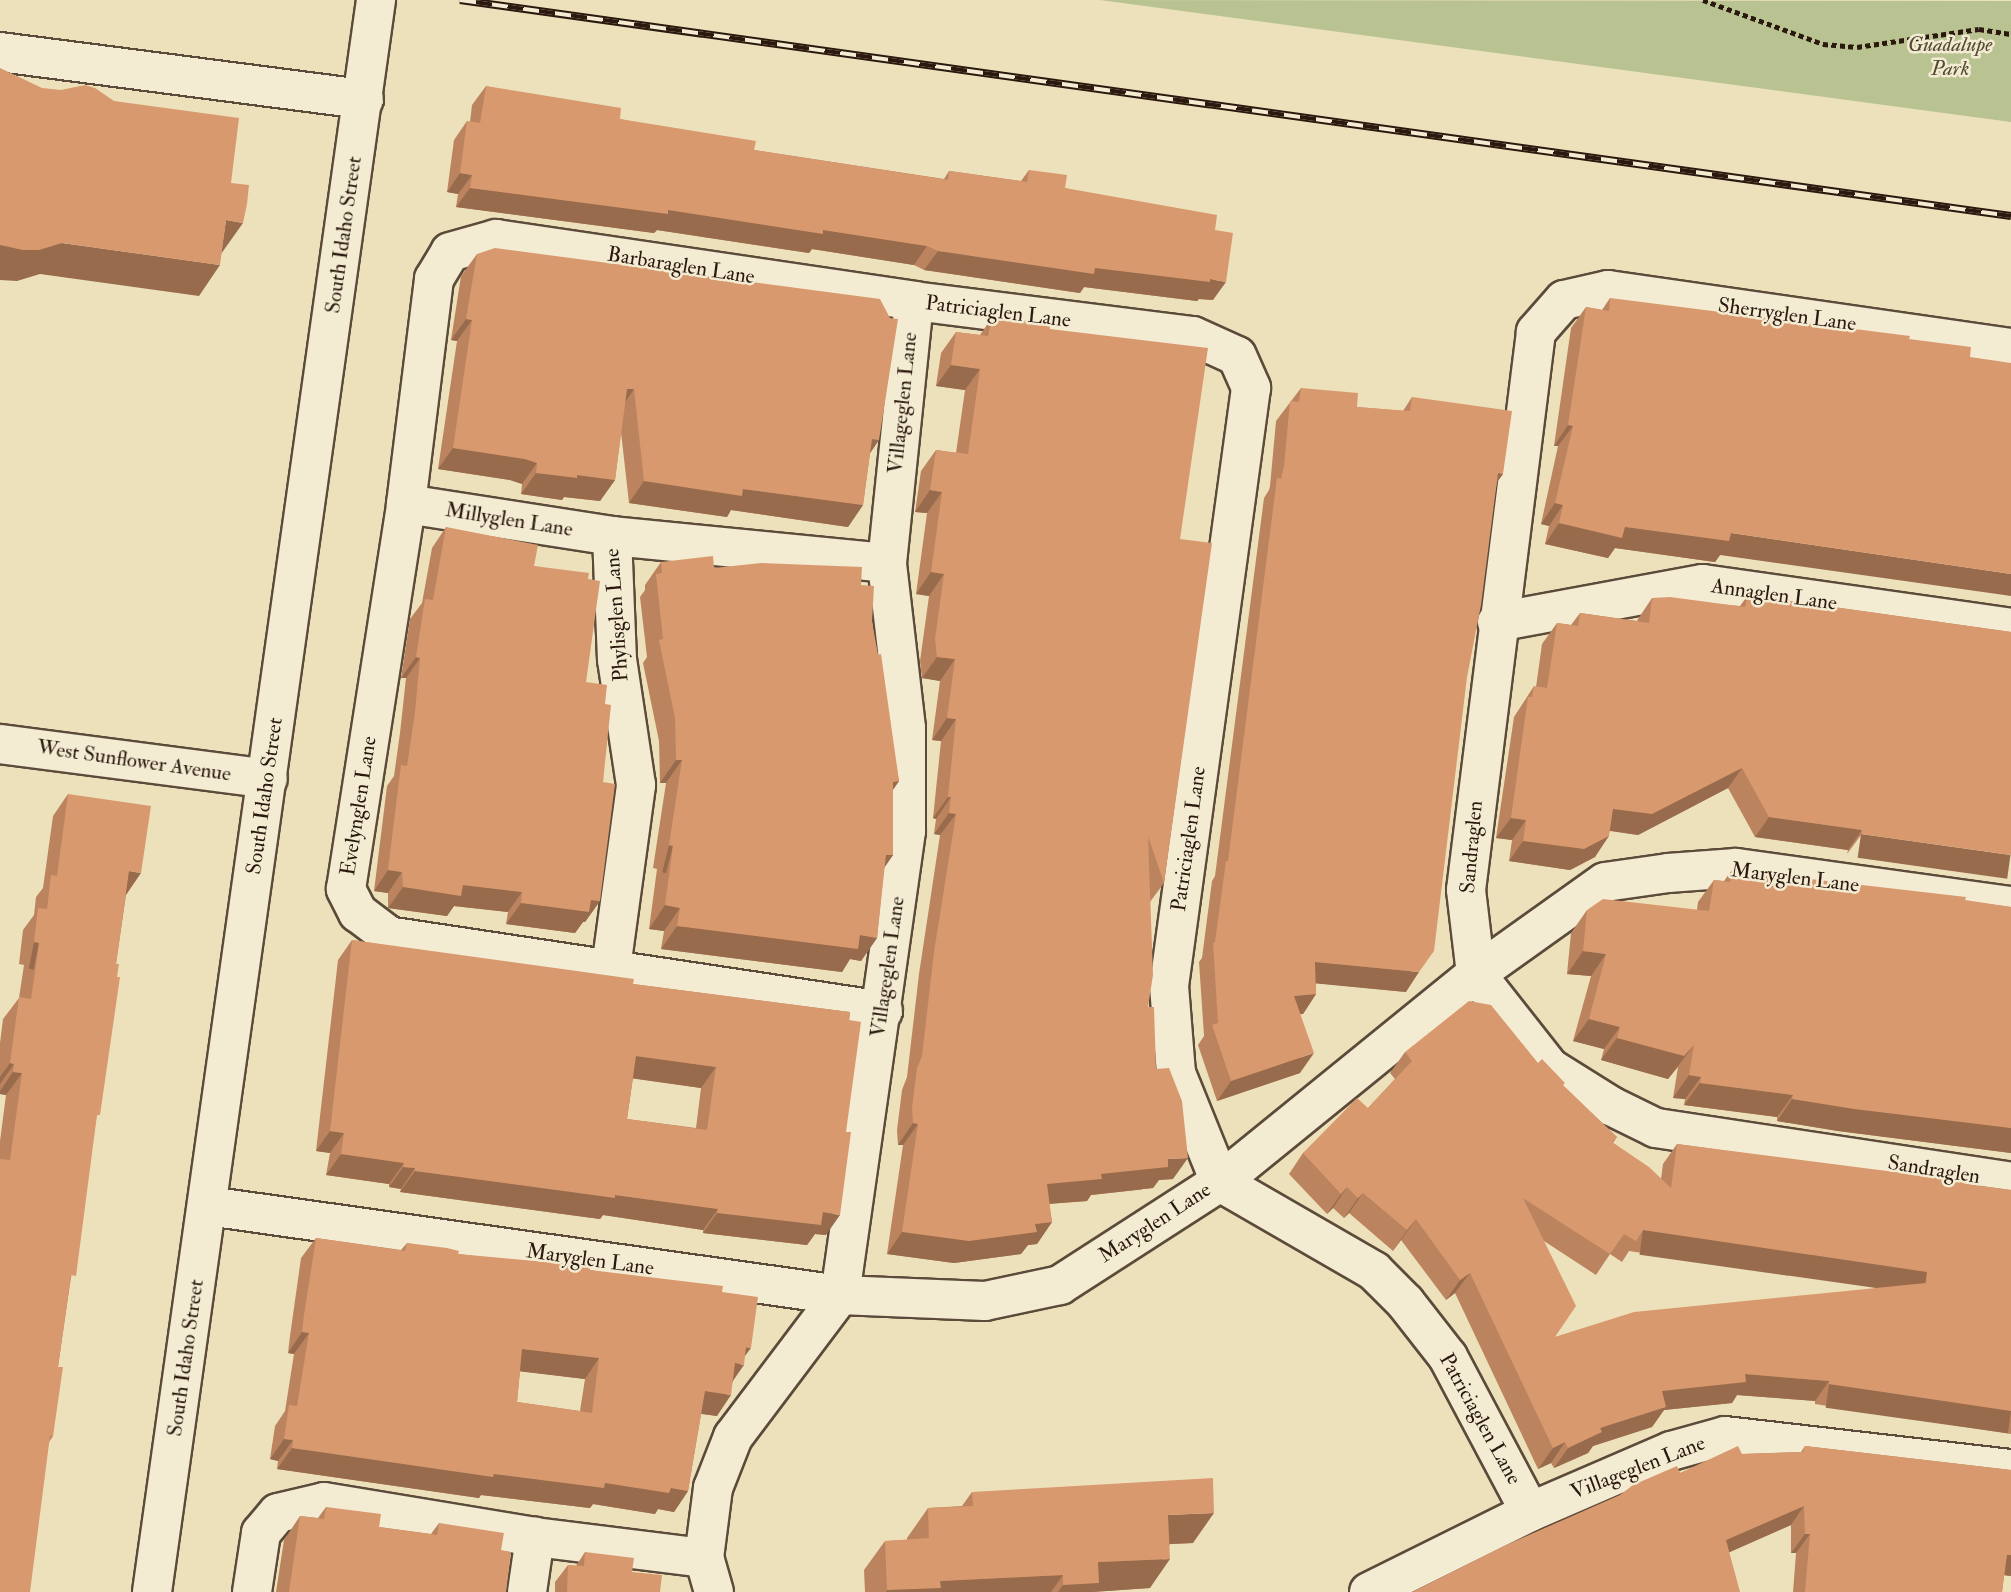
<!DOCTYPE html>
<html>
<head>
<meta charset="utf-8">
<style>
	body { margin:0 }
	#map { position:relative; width:2011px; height:1592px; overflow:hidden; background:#ede1bc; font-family:"IM FELL Double Pica",serif }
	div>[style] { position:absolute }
	.green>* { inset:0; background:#b8c391 }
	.path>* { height:4.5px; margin-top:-2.25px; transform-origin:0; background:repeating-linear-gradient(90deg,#2b180e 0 5px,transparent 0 8.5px) }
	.roads { filter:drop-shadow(2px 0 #5c4a3a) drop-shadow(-2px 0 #5c4a3a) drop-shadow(0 2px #5c4a3a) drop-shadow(0 -2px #5c4a3a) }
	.minor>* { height:38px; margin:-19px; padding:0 19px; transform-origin:19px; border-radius:19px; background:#f3ecd3 }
	.rail>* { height:8px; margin-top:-4px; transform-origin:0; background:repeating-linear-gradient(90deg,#f3ecd3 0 16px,#2b180e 0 32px); box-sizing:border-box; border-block:2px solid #2b180e }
	.wall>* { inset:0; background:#bb845f }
	.shaded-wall>* { inset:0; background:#986b4d; transform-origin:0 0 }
	.building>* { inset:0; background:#d9996e }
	span { translate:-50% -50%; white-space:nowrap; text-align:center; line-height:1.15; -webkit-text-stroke:5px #f3ecd3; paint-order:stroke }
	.park-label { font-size:21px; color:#554b35; font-style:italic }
	.street-label { font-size:21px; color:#2b180e }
</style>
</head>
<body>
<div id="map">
	<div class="green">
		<div style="clip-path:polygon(1100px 0,2011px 1px,2011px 122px)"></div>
	</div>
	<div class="path">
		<div style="left:1703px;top:0;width:128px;rotate:20.1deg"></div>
		<div style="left:1823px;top:44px;width:34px;rotate:5deg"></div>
		<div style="left:1857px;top:47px;width:123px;rotate:-8.4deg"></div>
		<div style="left:1979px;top:29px;width:32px;rotate:9deg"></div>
	</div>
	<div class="roads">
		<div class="minor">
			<div style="left:0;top:52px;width:367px;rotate:7.4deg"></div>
			<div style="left:2011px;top:348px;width:407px;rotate:-171.8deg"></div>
			<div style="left:1608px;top:290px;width:45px;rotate:167.2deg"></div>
			<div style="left:1564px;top:300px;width:43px;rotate:131.2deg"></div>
			<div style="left:1536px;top:332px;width:562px;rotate:97.15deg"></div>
			<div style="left:1466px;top:890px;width:85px;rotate:83.2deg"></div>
			<div style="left:1476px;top:974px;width:120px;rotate:51.8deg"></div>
			<div style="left:1550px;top:1068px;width:72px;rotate:31.9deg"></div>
			<div style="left:1611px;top:1106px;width:50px;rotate:26.1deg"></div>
			<div style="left:1656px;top:1128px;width:359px;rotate:8.6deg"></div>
			<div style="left:406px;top:504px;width:208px;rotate:8.8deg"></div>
			<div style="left:1497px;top:622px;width:209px;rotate:-10.5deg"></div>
			<div style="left:1703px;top:584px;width:311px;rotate:8.1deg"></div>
			<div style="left:0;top:744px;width:270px;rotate:7.4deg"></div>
			<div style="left:611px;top:968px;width:185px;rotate:-82.2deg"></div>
			<div style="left:636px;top:785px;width:126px;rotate:-98.6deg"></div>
			<div style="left:617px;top:660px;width:124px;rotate:-92.3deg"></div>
			<div style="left:612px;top:536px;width:276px;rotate:5.6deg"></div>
			<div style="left:883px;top:1011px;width:500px;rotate:-171.4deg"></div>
			<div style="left:389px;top:936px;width:39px;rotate:-143deg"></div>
			<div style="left:358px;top:913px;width:27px;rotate:-117deg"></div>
			<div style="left:346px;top:889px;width:390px;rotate:-81.1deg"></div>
			<div style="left:406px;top:504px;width:227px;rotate:-82.9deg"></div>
			<div style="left:434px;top:279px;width:31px;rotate:-59deg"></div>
			<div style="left:450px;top:252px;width:48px;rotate:-15.8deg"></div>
			<div style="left:496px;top:239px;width:423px;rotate:8.4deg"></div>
			<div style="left:914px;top:301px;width:281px;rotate:7.2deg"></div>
			<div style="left:1193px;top:336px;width:48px;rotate:24.4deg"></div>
			<div style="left:1237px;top:356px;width:35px;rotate:66deg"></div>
			<div style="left:1251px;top:388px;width:604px;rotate:97.81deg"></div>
			<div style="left:1169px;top:986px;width:87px;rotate:85.4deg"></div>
			<div style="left:1176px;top:1073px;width:118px;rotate:68deg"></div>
			<div style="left:1220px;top:1182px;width:178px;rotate:30deg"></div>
			<div style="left:1374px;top:1271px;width:44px;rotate:45deg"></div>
			<div style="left:1405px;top:1302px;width:70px;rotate:52deg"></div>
			<div style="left:1448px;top:1357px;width:175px;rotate:62.1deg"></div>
			<div style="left:208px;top:1206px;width:638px;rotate:8.02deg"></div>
			<div style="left:840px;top:1295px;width:145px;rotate:2.4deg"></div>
			<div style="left:985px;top:1301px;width:77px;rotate:-12deg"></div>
			<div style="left:1060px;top:1285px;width:190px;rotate:-32.8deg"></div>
			<div style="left:1220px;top:1182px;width:330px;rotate:-39.1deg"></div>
			<div style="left:1476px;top:974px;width:158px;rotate:-35.5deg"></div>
			<div style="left:1605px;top:882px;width:64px;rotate:-8.1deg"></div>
			<div style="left:1668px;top:873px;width:68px;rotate:-4.2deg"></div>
			<div style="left:1736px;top:868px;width:278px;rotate:7.9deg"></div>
			<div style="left:152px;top:1592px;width:1608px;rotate:-81.99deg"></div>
			<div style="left:252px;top:1592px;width:60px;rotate:-81.3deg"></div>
			<div style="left:261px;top:1533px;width:26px;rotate:-50deg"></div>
			<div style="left:278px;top:1513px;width:47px;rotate:-13.4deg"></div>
			<div style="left:324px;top:1502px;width:214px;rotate:9.4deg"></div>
			<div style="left:535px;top:1537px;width:170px;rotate:7.1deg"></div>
			<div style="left:527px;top:1592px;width:56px;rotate:-81.7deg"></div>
			<div style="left:714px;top:1592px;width:35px;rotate:-106deg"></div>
			<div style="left:704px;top:1558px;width:71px;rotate:-82.7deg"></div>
			<div style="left:713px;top:1488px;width:55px;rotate:-68.6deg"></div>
			<div style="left:733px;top:1437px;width:178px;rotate:-53deg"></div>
			<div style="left:840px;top:1295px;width:469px;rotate:-81.9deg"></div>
			<div style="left:906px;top:831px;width:103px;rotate:-90deg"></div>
			<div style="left:906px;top:728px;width:166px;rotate:-96.6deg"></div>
			<div style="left:887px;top:563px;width:263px;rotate:-84.1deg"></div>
			<div style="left:1369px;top:1592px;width:180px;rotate:-26.4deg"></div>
			<div style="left:1530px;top:1512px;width:154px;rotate:-23.4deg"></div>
			<div style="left:1671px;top:1451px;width:56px;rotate:-15.5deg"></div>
			<div style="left:1725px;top:1436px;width:288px;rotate:6.6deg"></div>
		</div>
	</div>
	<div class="rail">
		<div style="left:460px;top:0;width:1566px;rotate:7.93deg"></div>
	</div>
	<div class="wall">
		<div style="clip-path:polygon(486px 86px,620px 119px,754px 150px,944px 179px,949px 171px,1021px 181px,1029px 170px,1065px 188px,1215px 230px,1213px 300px,1199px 299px,1197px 301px,1084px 287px,1080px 293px,924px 270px,914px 265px,812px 249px,809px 253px,657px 230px,654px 233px,456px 207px,458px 194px,447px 192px,454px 140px,467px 121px,470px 122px,472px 105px)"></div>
		<div style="clip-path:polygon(477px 254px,879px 440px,870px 453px,863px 505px,848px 527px,731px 510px,727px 517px,629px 503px,621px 432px,615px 480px,600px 501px,564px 497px,562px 500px,521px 494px,522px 484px,510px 480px,438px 469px,457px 341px,451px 340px,461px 276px)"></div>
		<div style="clip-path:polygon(1610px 298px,1720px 555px,1715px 562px,1615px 548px,1608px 558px,1545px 544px,1549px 526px,1541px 524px,1558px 446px,1554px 446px,1571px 328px,1586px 307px,1602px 310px)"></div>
		<div style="clip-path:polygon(993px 316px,1050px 329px,1180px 539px,1164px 883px,1150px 902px,1148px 1007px,1156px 1069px,1173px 1179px,1159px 1180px,1153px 1188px,1091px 1195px,1087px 1201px,1049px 1204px,1052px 1222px,1037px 1244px,1028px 1245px,1021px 1254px,954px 1263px,887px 1254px,903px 1145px,898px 1145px,897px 1130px,902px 1090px,907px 1077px,919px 974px,940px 835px,934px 834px,936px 819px,933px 818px,941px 741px,932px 740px,940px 681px,922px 678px,920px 661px,929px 596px,916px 594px,927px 513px,915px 512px,921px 471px,936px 450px,956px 453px,965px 390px,936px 386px,941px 353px,956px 332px,980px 335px)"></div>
		<div style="clip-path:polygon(1301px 388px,1357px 407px,1403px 411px,1412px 397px,1503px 474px,1497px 482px,1406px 992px,1316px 983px,1316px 994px,1303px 1014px,1300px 1014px,1300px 1073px,1217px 1101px,1198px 1045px,1204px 1036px,1199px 962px,1202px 958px,1212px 881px,1215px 876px,1264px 498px,1269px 490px,1270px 486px,1276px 421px)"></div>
		<div style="clip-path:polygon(446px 527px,534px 566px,588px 579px,586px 682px,605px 704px,600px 901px,585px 922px,583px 922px,575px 933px,506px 924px,508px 912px,454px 906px,447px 916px,388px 908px,388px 893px,374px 891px,387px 786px,394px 776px,400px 733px,406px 678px,401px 678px,410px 619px,422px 603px,432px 548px)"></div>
		<div style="clip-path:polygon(661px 562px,861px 585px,872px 622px,899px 781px,893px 790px,893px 855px,884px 868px,877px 938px,861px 961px,850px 959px,842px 972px,661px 949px,664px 931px,649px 929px,657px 869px,653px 868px,666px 783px,660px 783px,659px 741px,643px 663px,647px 657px,640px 597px,645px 590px,645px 585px)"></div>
		<div style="clip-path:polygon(1748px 595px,2011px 632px,1847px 854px,1848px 850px,1755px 837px,1728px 788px,1638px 835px,1610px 831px,1595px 857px,1570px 870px,1509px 861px,1512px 840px,1496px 838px,1514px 717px,1534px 686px,1536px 687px,1542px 644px,1557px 623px,1571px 625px,1580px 613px,1637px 621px,1638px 619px,1652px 598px,1740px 606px)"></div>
		<div style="clip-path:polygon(68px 794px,126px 895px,116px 964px,96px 1120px,70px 1284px,58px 1367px,53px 1436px,49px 1442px,0 1592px,0 1141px,6px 1095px,0 1094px,0 1043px,3px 1019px,19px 998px,24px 965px,19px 964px,23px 930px,34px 915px,36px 897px,43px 888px,53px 816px)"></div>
		<div style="clip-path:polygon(1732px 870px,2011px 907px,2011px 1153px,1838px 1131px,1777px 1121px,1777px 1117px,1684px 1105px,1685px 1099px,1673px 1098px,1678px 1067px,1668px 1079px,1601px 1060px,1604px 1049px,1573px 1041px,1591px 976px,1567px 974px,1571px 933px,1587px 910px,1697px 910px,1698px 902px,1714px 880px,1724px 881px)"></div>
		<div style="clip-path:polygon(evenodd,352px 940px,633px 984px,850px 1012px,826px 1235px,815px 1234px,807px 1245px,703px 1233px,703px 1230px,603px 1215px,600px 1219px,400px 1192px,401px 1189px,389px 1187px,389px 1184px,326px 1175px,330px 1153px,316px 1151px,338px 960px,352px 940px,633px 1078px,701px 1088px,696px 1128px,627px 1119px,633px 1078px)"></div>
		<div style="clip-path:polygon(evenodd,1405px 1052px,1538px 1063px,1617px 1137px,1613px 1143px,1661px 1179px,1663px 1164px,1677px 1144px,2011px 1190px,2011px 1434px,1815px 1404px,1815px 1401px,1737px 1395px,1732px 1403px,1664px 1410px,1652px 1427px,1593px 1446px,1588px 1453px,1554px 1468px,1551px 1463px,1538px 1469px,1455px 1293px,1446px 1300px,1401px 1240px,1393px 1251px,1349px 1213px,1344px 1218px,1333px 1208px,1327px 1214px,1289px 1174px,1303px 1153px,1368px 1108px,1395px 1079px,1390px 1073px,1405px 1052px,1544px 1241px,1596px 1275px,1610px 1254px,1622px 1262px,1629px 1251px,1880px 1288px,1555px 1337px,1544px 1241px)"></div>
		<div style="clip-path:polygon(evenodd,316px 1238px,401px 1250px,407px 1243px,458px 1254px,590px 1270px,722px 1292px,745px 1355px,717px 1416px,701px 1414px,688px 1491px,674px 1512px,658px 1509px,655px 1514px,593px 1504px,590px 1508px,481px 1495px,479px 1498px,277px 1469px,278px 1461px,270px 1459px,275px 1426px,285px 1411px,294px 1354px,288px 1353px,290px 1336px,301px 1258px,316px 1238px,520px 1371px,585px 1379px,580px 1411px,517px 1402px,520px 1371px)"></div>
		<div style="clip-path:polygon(1805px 1446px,2011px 1470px,2011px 1576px,2004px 1575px,2002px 1592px,1793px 1592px,1796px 1553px,1791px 1553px,1791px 1525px,1729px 1552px,1680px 1473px,1742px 1454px,1801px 1452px)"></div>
		<div style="clip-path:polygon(972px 1492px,1193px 1543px,1170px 1544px,1150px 1588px,1092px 1592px,865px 1592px,864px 1570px,885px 1541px,907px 1540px,907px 1538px,928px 1508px,962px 1506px)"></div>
		<div style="clip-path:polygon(326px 1507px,379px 1527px,431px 1534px,439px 1523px,501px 1550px,506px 1592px,276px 1592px,284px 1540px,300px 1516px,318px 1518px)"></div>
		<div style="clip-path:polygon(585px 1552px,632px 1572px,660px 1592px,555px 1592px,555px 1582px,568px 1565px,576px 1566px)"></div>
	</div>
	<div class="shaded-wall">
		<div style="clip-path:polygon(460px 173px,472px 175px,458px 194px,447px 192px)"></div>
		<div style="clip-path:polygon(470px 188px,668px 210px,823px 230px,927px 246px,914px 265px,812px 249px,809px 253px,657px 230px,654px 233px,456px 207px)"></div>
		<div style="clip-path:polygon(226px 220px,243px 223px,221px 254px)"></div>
		<div style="clip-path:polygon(62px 243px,220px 265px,199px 296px,40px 274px,17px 281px,0 280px,0 245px)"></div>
		<div style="clip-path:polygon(938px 251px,1210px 279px,1226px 282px,1213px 300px,1199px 299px,1197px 301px,1084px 287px,1080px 293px,924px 270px)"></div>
		<div style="clip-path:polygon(466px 319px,472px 320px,457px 341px,451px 340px)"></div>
		<div style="clip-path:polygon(951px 365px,980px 369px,965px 390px,936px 386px)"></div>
		<div style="clip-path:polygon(627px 389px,634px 389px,619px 411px)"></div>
		<div style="clip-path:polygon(1568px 425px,1573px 426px,1558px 446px,1554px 446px)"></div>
		<div style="clip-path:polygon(872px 439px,879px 440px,864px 462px)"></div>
		<div style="clip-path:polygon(453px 448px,525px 459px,537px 463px,522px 484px,510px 480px,438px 469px)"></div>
		<div style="clip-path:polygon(536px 473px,577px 475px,615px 480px,600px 501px,564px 497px,562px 500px,521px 494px)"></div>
		<div style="clip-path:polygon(1498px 473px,1503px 474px,1489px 493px)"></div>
		<div style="clip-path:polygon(644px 481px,743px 489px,863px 505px,848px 527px,731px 510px,727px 517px,629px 503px)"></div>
		<div style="clip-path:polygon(930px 490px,942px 492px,927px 513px,915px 512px)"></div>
		<div style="clip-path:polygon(1555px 503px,1563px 505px,1549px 526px,1541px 524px)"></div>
		<div style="clip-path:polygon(1559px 523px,1731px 533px,2011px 574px,2011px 596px,1720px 555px,1715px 562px,1615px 548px,1608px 558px,1545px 544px)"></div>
		<div style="clip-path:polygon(931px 572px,944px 574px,929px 596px,916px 594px)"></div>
		<div style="clip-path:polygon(416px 657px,420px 658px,406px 678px,401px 678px)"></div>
		<div style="clip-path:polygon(937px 657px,955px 659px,940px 681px,922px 678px)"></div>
		<div style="clip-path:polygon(947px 718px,956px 719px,941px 741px,932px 740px)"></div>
		<div style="clip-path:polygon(676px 760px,682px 760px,666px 783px,660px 783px)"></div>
		<div style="clip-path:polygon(1742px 768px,1728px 788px,1638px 835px,1599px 829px,1613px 809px)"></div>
		<div style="clip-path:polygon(899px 781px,883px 804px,893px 782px)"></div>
		<div style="clip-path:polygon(948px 797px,951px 797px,936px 819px,933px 818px)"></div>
		<div style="clip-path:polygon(949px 813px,956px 814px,940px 835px,934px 834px)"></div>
		<div style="clip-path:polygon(1769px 817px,1862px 830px,1848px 850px,1755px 837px)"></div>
		<div style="clip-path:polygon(1511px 818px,1526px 820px,1512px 840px,1496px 838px)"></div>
		<div style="left:1861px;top:834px;width:151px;height:24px;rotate:8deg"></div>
		<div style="clip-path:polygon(1609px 836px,1595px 857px,1570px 870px,1509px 861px,1523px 841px)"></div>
		<div style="left:669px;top:845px;width:4px;height:28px;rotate:14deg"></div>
		<div style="clip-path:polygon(886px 855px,893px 855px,877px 878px)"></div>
		<div style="clip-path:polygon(388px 870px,402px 872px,388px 893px,374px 891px)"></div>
		<div style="clip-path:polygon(129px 871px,141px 873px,126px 895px,113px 893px)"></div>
		<div style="clip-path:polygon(463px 885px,522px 892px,508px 912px,454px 906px,447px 916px,388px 908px,403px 887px)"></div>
		<div style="clip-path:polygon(591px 900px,600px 901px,585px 922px,583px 922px,575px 933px,506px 924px,521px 903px)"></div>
		<div style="clip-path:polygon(665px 905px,680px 908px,664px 931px,649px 929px)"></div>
		<div style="clip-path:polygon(677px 926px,860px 935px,877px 938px,861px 961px,850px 959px,842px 972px,661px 949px)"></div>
		<div style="left:34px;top:942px;width:5px;height:27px;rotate:11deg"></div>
		<div style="clip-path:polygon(1583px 951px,1606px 954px,1591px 976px,1567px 974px)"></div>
		<div style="clip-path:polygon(1315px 962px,1419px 972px,1406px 992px,1301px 982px)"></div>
		<div style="clip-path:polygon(1316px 994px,1303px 1014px,1280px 1016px,1294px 996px)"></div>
		<div style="clip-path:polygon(1589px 1019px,1620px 1027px,1604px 1049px,1573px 1041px)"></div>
		<div style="clip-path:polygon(1617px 1038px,1694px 1045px,1668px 1079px,1601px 1060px)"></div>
		<div style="clip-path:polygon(1314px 1053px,1300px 1073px,1217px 1101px,1231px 1081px)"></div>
		<div style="clip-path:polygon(636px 1056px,716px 1067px,701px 1088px,622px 1077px)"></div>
		<div style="clip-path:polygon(10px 1063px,14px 1064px,0 1084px,0 1077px)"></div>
		<div style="clip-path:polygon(13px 1072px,22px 1073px,6px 1095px,0 1094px,0 1091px)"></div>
		<div style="clip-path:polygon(1689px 1075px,1701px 1077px,1685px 1099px,1673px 1098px)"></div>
		<div style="clip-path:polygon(1700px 1083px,1793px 1095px,1777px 1117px,1684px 1105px)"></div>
		<div style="clip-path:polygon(1792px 1099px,2011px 1128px,2011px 1153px,1838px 1131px,1777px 1121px)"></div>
		<div style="clip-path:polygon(913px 1123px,918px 1124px,903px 1145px,898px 1145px)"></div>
		<div style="clip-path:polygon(330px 1131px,344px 1133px,330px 1153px,316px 1151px)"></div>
		<div style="clip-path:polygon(341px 1154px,404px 1163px,389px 1184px,326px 1175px)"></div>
		<div style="clip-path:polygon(1188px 1158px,1173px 1179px,1159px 1180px,1153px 1188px,1091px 1195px,1087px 1201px,1032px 1205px,1047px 1184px,1168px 1159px)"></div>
		<div style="clip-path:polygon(403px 1167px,415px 1168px,401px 1189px,389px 1187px)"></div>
		<div style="clip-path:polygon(415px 1171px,615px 1195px,718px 1209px,703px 1230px,603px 1215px,600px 1219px,400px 1192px)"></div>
		<div style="clip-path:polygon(1347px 1187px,1333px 1208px,1327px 1214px,1341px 1194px)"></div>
		<div style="clip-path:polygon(1363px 1193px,1349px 1213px,1344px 1218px,1358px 1198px)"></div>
		<div style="clip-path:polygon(823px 1212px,840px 1215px,826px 1235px,815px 1234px,807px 1245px,703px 1233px,717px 1213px)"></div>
		<div style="clip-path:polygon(1416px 1219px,1401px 1240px,1393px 1251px,1407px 1230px)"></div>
		<div style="clip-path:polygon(1052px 1222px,1037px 1244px,1028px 1245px,1021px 1254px,954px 1263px,887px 1254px,902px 1232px,1035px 1224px)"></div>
		<div style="left:1643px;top:1230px;width:287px;height:25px;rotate:8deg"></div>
		<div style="clip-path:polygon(1470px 1273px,1455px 1293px,1446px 1300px,1460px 1280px)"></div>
		<div style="clip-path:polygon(302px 1332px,309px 1333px,294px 1354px,288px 1353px)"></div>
		<div style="clip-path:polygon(746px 1347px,751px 1348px,739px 1364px,744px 1365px,730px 1385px,721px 1384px)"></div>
		<div style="clip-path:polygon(522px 1349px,599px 1358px,585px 1379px,508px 1370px)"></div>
		<div style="clip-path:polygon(1745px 1374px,1829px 1381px,1815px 1401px,1737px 1395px,1732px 1403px,1664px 1410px,1652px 1427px,1593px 1446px,1588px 1453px,1554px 1468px,1568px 1448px,1662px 1391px)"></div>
		<div style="left:1829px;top:1384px;width:184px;height:24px;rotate:8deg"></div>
		<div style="clip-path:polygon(705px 1391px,731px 1395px,717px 1416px,690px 1412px)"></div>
		<div style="clip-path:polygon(284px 1439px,293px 1440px,278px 1461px,270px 1459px)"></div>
		<div style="clip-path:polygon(1565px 1442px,1551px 1463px,1538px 1469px,1553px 1448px)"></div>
		<div style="clip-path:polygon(292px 1448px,494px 1474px,671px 1488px,688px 1491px,674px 1512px,658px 1509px,655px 1514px,593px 1504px,590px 1508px,481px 1495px,479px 1498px,277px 1469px)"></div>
		<div style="clip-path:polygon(1804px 1506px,1791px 1525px,1712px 1560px,1726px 1540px)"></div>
		<div style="clip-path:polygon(1214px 1513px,1193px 1543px,1148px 1545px,1168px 1515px)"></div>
		<div style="clip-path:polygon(1805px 1534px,1810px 1534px,1796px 1553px,1791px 1553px)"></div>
		<div style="clip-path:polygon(2007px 1555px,2011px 1555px,2011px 1576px,1994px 1574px)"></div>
		<div style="clip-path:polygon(1170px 1559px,1150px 1588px,1092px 1592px,1058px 1592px,1063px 1585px,1098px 1562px)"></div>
		<div style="clip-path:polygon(1063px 1575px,1051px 1592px,886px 1592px,887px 1590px,940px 1581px)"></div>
	</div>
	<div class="building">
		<div style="clip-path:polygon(0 68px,42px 88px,61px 90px,85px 85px,95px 88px,114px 101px,239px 118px,231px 183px,249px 185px,247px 204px,243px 223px,226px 220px,220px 265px,62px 243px,39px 250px,23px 250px,0 245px)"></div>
		<div style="clip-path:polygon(486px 86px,621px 108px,620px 119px,756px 141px,754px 150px,948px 180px,949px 171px,1027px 182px,1029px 170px,1067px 175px,1065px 188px,1217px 215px,1215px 230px,1233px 233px,1226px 282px,1210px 279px,1210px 282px,1095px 268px,1094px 274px,938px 251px,927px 246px,823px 230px,823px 234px,668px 210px,668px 214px,470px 188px,472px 175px,460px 173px,467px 121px,480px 123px)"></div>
		<div style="clip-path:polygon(495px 248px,880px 299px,890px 318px,898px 319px,879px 440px,872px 439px,863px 505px,743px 489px,742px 496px,644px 481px,634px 389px,627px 389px,615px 480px,577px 475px,577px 478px,536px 473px,537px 463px,525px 459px,453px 448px,472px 320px,466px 319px,477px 254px)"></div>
		<div style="clip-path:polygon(1610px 298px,1910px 336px,1909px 339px,1971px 347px,1970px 357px,2011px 363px,2011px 574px,1731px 533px,1729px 541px,1625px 527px,1622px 538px,1559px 523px,1563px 505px,1555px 503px,1573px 426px,1568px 425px,1586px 307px,1609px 311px)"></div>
		<div style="clip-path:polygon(993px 316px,1050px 324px,1050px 329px,1208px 348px,1180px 539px,1212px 543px,1164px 883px,1148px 836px,1153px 975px,1148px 1007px,1154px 1007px,1156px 1069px,1169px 1068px,1182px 1101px,1188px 1158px,1168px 1159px,1168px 1167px,1101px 1174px,1102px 1179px,1047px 1184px,1052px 1222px,1035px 1224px,1037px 1232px,969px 1241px,902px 1232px,918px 1124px,913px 1123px,912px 1108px,917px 1068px,922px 1056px,934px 952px,956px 814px,949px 813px,951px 797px,948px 797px,956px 719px,947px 718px,955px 659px,937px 657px,935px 639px,944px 574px,931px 572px,942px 492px,930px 490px,936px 450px,968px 454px,980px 369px,951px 365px,956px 332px,988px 336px)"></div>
		<div style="clip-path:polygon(1301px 388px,1358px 393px,1357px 407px,1410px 411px,1412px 397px,1512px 411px,1503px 474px,1498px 473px,1481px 605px,1467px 677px,1434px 951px,1419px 972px,1315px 962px,1316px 994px,1294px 996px,1314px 1053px,1231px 1081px,1212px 1025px,1218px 1023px,1213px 943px,1215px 942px,1226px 861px,1228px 861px,1277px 478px,1281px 479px,1284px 466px,1290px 401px,1299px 402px)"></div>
		<div style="clip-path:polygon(446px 527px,538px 545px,534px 566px,589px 573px,588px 579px,600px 581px,586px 682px,607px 685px,605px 704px,611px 705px,603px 782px,615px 784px,600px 901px,591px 900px,589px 912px,521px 903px,522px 892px,463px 885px,461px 896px,403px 887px,402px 872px,388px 870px,401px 765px,407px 766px,415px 712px,420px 658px,416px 657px,425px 599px,433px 600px)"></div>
		<div style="clip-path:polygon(713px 556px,714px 568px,761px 563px,862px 567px,861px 585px,874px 586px,872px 622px,878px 655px,881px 654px,899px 781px,893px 782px,893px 855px,886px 855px,877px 938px,860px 935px,858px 949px,677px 926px,680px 908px,665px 905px,673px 846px,669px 845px,682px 760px,676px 760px,675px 718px,659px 640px,663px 639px,656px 574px,662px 573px,661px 562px)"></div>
		<div style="clip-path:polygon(1748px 595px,2011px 632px,2011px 855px,1861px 834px,1862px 830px,1769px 817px,1742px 768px,1652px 814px,1613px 809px,1609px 836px,1584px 849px,1523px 841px,1526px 820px,1511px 818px,1528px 697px,1532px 697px,1534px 686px,1547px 688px,1557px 623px,1578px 626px,1580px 613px,1649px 623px,1652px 598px,1670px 597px,1745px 607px)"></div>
		<div style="clip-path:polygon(68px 794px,151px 806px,141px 873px,129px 871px,116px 964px,119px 964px,117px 977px,120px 977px,100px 1115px,97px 1115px,76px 1276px,71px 1275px,58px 1367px,63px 1367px,53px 1436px,50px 1436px,30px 1592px,0 1592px,0 1159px,10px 1160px,22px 1073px,13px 1072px,14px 1064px,10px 1063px,19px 997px,31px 999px,39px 943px,34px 942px,38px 908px,47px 909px,51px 875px,57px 876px)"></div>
		<div style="clip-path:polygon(1732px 870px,1966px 897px,1965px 900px,2011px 907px,2011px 1128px,1854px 1109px,1792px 1099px,1793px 1095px,1700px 1083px,1701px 1077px,1689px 1075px,1694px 1045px,1684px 1056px,1617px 1038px,1620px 1027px,1589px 1019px,1606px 954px,1583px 951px,1587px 910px,1603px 899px,1709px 911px,1714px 880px,1730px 882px)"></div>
		<div style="clip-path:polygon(evenodd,352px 940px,634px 979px,633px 984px,850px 1012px,849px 1020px,861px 1022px,846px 1132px,851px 1132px,840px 1215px,823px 1212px,821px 1225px,717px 1213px,718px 1209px,615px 1195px,615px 1198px,415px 1171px,415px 1168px,403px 1167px,404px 1163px,341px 1154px,344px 1133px,330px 1131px,352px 940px,636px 1056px,716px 1067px,707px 1130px,627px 1119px,636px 1056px)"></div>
		<div style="clip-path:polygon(evenodd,1469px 1001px,1491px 1005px,1538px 1063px,1542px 1059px,1565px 1083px,1563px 1085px,1617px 1137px,1612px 1142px,1649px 1167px,1671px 1188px,1677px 1144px,1965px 1181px,1965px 1184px,2011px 1190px,2011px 1411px,1829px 1384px,1829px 1381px,1745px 1374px,1746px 1382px,1662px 1391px,1666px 1407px,1600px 1428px,1602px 1432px,1568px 1448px,1565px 1442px,1553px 1448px,1470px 1273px,1460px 1280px,1416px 1219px,1407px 1230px,1363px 1193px,1358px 1198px,1347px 1187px,1341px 1194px,1303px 1153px,1357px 1098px,1368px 1108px,1412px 1061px,1405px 1052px,1469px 1001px,1523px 1198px,1610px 1254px,1624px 1234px,1636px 1241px,1643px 1230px,1927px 1272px,1926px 1283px,1634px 1312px,1555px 1337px,1576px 1306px,1523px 1198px)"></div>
		<div style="clip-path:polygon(evenodd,316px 1238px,405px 1251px,407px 1243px,447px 1248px,459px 1251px,458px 1254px,590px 1266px,590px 1270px,723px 1286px,722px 1292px,758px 1297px,751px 1348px,746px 1347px,744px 1365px,735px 1363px,731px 1395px,705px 1391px,688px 1491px,671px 1488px,669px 1493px,605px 1483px,604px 1488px,494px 1474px,493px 1477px,292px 1448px,293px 1440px,284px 1439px,289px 1405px,297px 1406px,309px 1333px,302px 1332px,304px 1315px,316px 1238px,522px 1349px,599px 1358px,592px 1413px,517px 1402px,522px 1349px)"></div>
		<div style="clip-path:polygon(1738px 1446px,1742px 1454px,1803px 1452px,1805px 1446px,2011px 1470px,2011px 1555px,2007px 1555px,2002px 1592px,1805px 1592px,1810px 1534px,1805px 1534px,1804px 1506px,1726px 1540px,1740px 1592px,1412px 1592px,1504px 1546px,1620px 1495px,1633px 1485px,1677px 1466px,1680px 1473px)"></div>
		<div style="clip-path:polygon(1213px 1478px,1214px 1513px,1168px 1515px,1170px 1559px,1098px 1562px,1099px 1583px,1063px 1585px,1063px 1575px,940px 1581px,941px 1588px,887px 1590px,885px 1541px,929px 1538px,928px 1508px,973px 1506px,972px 1492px)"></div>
		<div style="clip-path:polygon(326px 1507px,381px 1514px,379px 1527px,437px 1535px,439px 1523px,504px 1533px,501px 1550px,511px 1552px,506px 1592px,289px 1592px,300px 1516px,324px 1519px)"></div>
		<div style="clip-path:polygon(585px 1552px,634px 1558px,632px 1572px,662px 1575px,660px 1592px,567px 1592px,568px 1565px,584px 1566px)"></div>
	</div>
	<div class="park-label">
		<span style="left:1950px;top:57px">Guadalupe<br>Park</span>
	</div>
	<div class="street-label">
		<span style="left:344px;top:235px;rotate:-82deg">South Idaho Street</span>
		<span style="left:681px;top:266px;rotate:9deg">Barbaraglen Lane</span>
		<span style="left:998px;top:312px;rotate:7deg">Patriciaglen Lane</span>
		<span style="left:1787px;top:315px;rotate:8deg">Sherryglen Lane</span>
		<span style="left:903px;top:403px;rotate:-84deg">Villageglen Lane</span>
		<span style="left:509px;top:520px;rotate:9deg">Millyglen Lane</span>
		<span style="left:1774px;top:595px;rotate:8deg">Annaglen Lane</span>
		<span style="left:617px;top:615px;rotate:-94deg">Phylisglen Lane</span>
		<span style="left:134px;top:761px;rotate:8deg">West Sunflower Avenue</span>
		<span style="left:265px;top:796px;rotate:-82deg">South Idaho Street</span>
		<span style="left:359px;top:806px;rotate:-81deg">Evelynglen Lane</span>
		<span style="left:1189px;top:839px;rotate:-82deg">Patriciaglen Lane</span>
		<span style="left:1472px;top:847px;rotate:-85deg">Sandraglen</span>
		<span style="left:1795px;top:878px;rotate:7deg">Maryglen Lane</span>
		<span style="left:888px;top:967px;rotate:-82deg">Villageglen Lane</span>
		<span style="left:1934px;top:1170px;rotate:9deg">Sandraglen</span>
		<span style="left:1155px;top:1223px;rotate:-33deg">Maryglen Lane</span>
		<span style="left:590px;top:1260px;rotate:8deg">Maryglen Lane</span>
		<span style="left:186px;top:1358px;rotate:-82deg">South Idaho Street</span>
		<span style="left:1480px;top:1419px;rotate:61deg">Patriciaglen Lane</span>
		<span style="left:1638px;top:1468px;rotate:-21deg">Villageglen Lane</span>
	</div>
</div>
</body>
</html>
